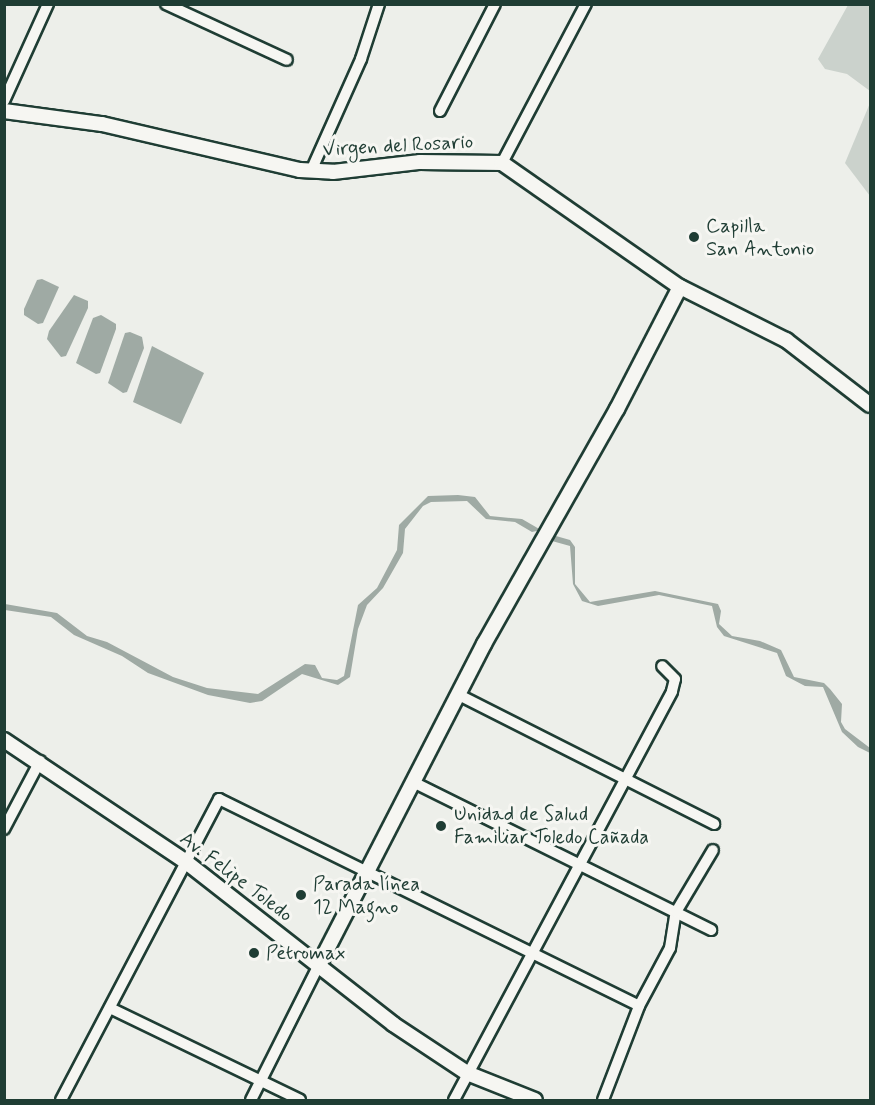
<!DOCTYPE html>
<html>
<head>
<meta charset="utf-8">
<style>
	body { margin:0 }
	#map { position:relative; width:875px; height:1105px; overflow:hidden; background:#edefea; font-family:Mynerve,sans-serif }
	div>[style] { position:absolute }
	.green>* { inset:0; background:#cbd2cc }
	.water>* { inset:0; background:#9faaa4 }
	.roads { filter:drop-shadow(2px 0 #1f3d34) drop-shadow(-2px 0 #1f3d34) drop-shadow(0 2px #1f3d34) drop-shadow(0 -2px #1f3d34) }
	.street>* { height:10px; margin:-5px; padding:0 5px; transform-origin:5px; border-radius:5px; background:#f6f6f2 }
	.secondary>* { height:14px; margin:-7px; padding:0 7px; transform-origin:7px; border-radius:7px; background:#f6f6f2 }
	.dots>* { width:16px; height:16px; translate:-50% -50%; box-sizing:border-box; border:3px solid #f6f6f2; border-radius:50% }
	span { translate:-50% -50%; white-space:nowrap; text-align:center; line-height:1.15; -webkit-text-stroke:6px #f6f6f2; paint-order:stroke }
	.street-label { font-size:20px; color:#1f3d34 }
	.poi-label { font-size:20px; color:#1f3d34 }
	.left { translate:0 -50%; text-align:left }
	.frame { position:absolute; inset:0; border:6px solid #1f3d34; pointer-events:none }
</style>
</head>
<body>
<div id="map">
	<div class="green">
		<div style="clip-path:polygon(848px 5px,870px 5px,870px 91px,847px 74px,825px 69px,818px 59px)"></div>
		<div style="clip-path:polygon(870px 103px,870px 196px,845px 163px)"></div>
	</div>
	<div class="water">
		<div style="clip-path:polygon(42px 279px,59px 287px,43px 323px,38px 324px,24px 315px,24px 309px,37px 280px)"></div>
		<div style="clip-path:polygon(74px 295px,88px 301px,88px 308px,66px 356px,61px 357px,47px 339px,49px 331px)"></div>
		<div style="clip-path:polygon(101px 315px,116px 324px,116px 329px,100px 373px,96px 374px,76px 363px,93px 318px)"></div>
		<div style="clip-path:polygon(130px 332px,142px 337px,144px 348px,127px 392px,123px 393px,108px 383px,125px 333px)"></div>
		<div style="clip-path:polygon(152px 346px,204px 373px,181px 424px,133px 402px)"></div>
		<div style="clip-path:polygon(458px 495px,475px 497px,490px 516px,522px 519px,541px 530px,532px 532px,515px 522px,486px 519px,467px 501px,431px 502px,423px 506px,405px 529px,403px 553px,383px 588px,367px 605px,358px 629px,350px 677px,338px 685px,302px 674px,262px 701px,250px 703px,208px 695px,148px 673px,122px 656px,74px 635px,51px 617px,5px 610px,5px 604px,57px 613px,87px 636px,107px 642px,173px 677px,207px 688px,258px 694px,305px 664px,315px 665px,322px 678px,337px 680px,344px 676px,358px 605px,377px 588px,397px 550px,399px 525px,428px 496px)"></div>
		<div style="clip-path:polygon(556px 536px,570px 540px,575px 547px,575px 584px,590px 602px,655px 591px,718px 604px,721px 611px,719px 624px,732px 636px,760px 641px,781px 650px,794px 677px,824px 683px,830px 689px,842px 704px,841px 722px,845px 729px,870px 748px,870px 753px,858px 747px,842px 732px,823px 687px,805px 686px,786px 676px,777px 653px,724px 636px,717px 627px,712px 606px,659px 595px,598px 606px,582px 601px,573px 584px,570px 546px,552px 541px)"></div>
	</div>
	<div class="roads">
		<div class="street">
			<div style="left:166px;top:4px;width:133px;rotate:24.8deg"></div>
			<div style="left:4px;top:101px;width:107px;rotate:-65.6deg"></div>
			<div style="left:440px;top:111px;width:120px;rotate:-62.8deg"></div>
			<div style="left:502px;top:163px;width:180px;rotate:-62.2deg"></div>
			<div style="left:311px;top:171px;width:123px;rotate:-65.9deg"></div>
			<div style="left:361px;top:59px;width:58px;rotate:-71.9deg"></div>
			<div style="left:459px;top:695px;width:286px;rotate:26.8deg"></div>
			<div style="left:413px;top:782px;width:333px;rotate:26.4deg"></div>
			<div style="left:4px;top:829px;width:77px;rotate:-62.1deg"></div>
			<div style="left:110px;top:1008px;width:211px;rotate:25.8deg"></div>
			<div style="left:61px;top:1100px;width:340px;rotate:-62.3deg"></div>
			<div style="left:219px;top:799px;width:468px;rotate:26.2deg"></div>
			<div style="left:251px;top:1100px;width:151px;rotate:-63.3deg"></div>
			<div style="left:454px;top:1100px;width:463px;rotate:-61.9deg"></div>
			<div style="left:672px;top:691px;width:12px;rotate:-76deg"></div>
			<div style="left:675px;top:679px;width:18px;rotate:-135deg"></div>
			<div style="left:603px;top:1100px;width:101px;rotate:-69deg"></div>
			<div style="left:639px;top:1006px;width:66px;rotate:-61.9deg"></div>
			<div style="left:670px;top:948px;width:36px;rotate:-81deg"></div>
			<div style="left:676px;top:912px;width:72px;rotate:-59.2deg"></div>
		</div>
		<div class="secondary">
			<div style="left:4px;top:111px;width:99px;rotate:7.6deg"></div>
			<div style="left:102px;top:124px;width:203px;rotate:13.1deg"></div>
			<div style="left:300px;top:170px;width:33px;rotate:3deg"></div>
			<div style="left:333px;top:172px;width:88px;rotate:-6.6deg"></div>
			<div style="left:420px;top:162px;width:82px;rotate:0.7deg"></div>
			<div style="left:502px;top:163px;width:217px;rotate:34.9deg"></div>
			<div style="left:680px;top:287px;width:119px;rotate:26.6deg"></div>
			<div style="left:786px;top:340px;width:106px;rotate:37.7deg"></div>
			<div style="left:4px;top:740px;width:219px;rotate:33.8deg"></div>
			<div style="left:186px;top:862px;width:263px;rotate:38deg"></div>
			<div style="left:393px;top:1024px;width:89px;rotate:33.5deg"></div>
			<div style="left:467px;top:1073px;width:73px;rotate:21.7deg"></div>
			<div style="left:319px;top:965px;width:361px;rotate:-62.8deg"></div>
			<div style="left:484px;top:644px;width:270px;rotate:-60.5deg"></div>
			<div style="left:617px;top:409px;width:137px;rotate:-62.7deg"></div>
		</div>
	</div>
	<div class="dots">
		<div style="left:694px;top:237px;background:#1f3d34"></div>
		<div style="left:441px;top:826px;background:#1f3d34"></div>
		<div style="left:301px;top:895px;background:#1f3d34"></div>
		<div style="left:254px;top:953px;background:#1f3d34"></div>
	</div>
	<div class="street-label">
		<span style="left:398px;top:146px;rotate:-3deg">Virgen del Rosario</span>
		<span style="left:236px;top:877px;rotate:37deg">Av. Felipe Toledo</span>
	</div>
	<div class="poi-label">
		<span class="left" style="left:706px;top:238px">Capilla<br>San Antonio</span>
		<span class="left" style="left:454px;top:826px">Unidad de Salud<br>Familiar Toledo Cañada</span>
		<span class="left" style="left:313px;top:896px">Parada línea<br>12 Magno</span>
		<span class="left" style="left:266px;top:953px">Petromax</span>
	</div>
	<div class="frame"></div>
</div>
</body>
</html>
